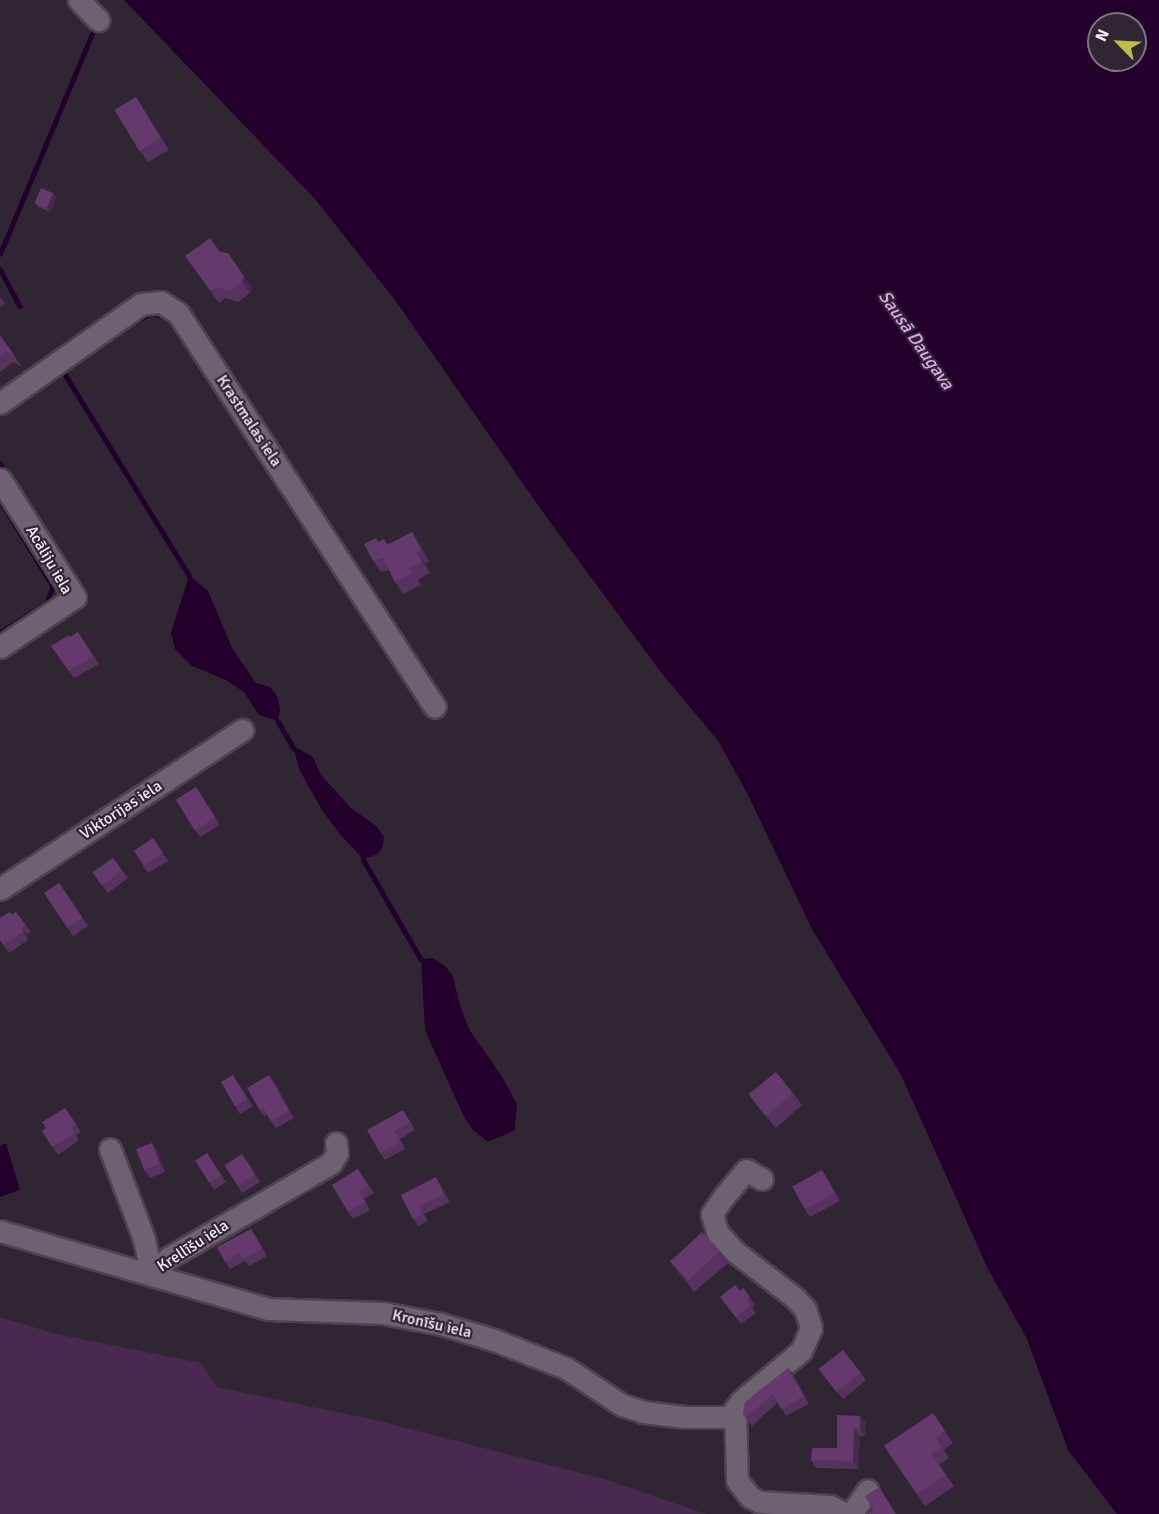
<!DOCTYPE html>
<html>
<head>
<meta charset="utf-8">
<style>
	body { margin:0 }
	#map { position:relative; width:1159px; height:1514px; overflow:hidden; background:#302532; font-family:Signika,sans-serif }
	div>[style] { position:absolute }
	.green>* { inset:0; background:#492950 }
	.water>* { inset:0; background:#23002b }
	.stream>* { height:4.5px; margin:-2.25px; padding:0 2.25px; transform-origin:2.25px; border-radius:2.25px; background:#23002b }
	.roads { filter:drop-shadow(2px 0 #4d434f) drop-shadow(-2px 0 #4d434f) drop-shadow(0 2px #4d434f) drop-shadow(0 -2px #4d434f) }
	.minor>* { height:21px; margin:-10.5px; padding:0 10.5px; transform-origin:10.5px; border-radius:10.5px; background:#6e6171 }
	.wall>* { inset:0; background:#56325e; transform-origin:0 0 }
	.shaded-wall>* { inset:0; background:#46294c }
	.building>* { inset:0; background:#643a6d; transform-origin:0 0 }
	span { translate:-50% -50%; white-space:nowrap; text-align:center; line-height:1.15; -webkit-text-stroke:4.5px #302532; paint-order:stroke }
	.street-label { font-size:16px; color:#f4edf6 }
	.water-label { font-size:18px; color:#e4a5f2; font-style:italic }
	.north { position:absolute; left:1087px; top:12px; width:60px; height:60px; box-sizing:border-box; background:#302532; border:2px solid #7e7580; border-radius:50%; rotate:294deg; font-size:16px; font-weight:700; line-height:24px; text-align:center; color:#f4edf6 }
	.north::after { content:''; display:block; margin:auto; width:21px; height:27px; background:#bdbf43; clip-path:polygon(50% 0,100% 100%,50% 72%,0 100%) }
</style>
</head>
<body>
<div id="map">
	<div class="green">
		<div style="clip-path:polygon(0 1317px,56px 1334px,201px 1363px,217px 1387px,375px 1420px,604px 1479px,706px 1514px,0 1514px)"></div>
	</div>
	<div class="water">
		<div style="clip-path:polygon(evenodd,124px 0,1159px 0,1159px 1514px,1117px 1514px,1068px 1450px,1027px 1339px,988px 1269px,901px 1075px,812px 929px,748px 795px,719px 742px,660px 671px,545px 515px,395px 300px,315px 199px,124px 0,1099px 24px,1135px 24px,1135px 60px,1099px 60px,1099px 24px)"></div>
		<div style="clip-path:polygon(189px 575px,208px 591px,232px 648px,256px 683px,270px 687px,277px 696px,280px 709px,278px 721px,259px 715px,244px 692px,226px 680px,192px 666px,175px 649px,171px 633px)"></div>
		<div style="clip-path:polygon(297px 748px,313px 757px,321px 775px,351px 808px,376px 826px,384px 837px,383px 846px,378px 854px,363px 859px,339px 833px,322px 810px,299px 769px,294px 749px)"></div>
		<div style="clip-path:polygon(432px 958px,445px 966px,453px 976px,460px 1006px,470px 1031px,501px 1075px,517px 1104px,515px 1130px,488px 1142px,473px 1130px,463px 1115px,425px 1030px,421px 959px)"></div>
		<div style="clip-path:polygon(6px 1143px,20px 1190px,0 1197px,0 1146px)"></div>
	</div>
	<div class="stream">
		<div style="left:0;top:254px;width:241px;rotate:-67.3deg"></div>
		<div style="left:0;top:269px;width:42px;rotate:61.6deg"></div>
		<div style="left:130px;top:324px;width:25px;rotate:-27deg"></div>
		<div style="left:152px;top:313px;width:16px;rotate:14deg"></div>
		<div style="left:168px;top:317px;width:22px;rotate:56deg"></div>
		<div style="left:63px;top:371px;width:240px;rotate:58.3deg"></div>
		<div style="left:0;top:463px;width:13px;rotate:58deg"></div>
		<div style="left:0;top:500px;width:101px;rotate:58.4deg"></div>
		<div style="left:53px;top:586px;width:18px;rotate:109deg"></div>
		<div style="left:47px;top:603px;width:56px;rotate:147.4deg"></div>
		<div style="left:278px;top:721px;width:32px;rotate:60deg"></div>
		<div style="left:363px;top:859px;width:116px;rotate:59.9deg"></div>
	</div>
	<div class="roads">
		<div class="minor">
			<div style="left:79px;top:0;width:28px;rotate:46deg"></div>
			<div style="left:0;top:403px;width:172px;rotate:-35.1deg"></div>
			<div style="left:141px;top:304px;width:20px;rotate:-6deg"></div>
			<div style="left:161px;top:302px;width:20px;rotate:33deg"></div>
			<div style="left:178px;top:313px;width:470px;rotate:56.9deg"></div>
			<div style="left:0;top:479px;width:140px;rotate:57.6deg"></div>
			<div style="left:75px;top:597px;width:90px;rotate:146.3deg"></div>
			<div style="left:0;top:889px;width:290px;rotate:-33.3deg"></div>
			<div style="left:110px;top:1149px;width:96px;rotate:69.3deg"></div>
			<div style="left:144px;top:1239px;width:35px;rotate:78deg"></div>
			<div style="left:151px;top:1273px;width:23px;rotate:-41deg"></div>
			<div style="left:168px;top:1258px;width:189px;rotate:-30.2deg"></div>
			<div style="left:331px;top:1163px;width:12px;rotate:-59deg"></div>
			<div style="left:337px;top:1153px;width:10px;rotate:-96deg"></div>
			<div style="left:762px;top:1179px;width:18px;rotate:-151deg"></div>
			<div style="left:746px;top:1170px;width:34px;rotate:130deg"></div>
			<div style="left:724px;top:1196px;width:22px;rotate:124deg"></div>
			<div style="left:712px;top:1214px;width:19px;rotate:74deg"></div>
			<div style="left:717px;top:1232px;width:25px;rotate:48deg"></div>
			<div style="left:734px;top:1251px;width:76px;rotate:37.5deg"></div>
			<div style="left:794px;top:1297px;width:16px;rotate:47deg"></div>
			<div style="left:805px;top:1309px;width:20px;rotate:72deg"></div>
			<div style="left:811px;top:1328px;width:25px;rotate:113deg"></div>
			<div style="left:801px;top:1351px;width:78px;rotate:140.2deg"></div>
			<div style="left:741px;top:1401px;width:10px;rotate:127deg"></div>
			<div style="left:735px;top:1409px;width:71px;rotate:88.4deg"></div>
			<div style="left:737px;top:1480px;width:21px;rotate:53deg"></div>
			<div style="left:750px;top:1497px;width:11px;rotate:27deg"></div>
			<div style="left:760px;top:1502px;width:70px;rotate:3.3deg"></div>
			<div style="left:830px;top:1506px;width:18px;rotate:27deg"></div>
			<div style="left:0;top:1231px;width:279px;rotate:16.2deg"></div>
			<div style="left:268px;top:1309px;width:115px;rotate:2deg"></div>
			<div style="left:383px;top:1313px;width:59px;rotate:10.7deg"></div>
			<div style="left:441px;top:1324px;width:55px;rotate:16.8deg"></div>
			<div style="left:494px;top:1340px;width:77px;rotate:21.3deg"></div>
			<div style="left:566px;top:1368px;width:67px;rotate:33.5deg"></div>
			<div style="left:622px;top:1405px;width:22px;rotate:18deg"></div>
			<div style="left:643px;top:1412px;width:42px;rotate:6.8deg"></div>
			<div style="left:685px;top:1417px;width:49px"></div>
			<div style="left:851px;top:1514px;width:29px;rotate:-55deg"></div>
		</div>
	</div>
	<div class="wall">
		<div style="clip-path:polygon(136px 97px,169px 150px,148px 162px,140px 151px)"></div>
		<div style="clip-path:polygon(53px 193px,56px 197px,50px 212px,38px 207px,35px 203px)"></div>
		<div style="clip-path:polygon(220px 252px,252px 287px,250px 293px,238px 302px,225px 298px,219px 303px,185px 256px)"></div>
		<div style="clip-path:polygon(0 297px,5px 304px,0 308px)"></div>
		<div style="clip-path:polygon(0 335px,22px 367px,14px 362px,0 372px)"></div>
		<div style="clip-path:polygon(412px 532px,420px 544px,429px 561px,425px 563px,430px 573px,418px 580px,421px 585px,403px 594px,395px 582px,389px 570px,381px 572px,373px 561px,379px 542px,384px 539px,388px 545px)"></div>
		<div style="clip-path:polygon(78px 632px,99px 664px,74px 678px,51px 646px,70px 637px)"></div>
		<div style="clip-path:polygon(196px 787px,220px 825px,200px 837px,195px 830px)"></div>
		<div style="clip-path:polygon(153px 838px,168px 861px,148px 873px,143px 866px)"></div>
		<div style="left:113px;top:858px;width:25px;height:25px;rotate:53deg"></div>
		<div style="left:59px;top:883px;width:52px;height:18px;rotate:56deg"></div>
		<div style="clip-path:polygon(16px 912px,31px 932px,27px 934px,28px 940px,9px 953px,0 940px,12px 915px)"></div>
		<div style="clip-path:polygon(238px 1083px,253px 1106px,240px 1114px,235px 1106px)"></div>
		<div style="clip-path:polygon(275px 1083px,294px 1118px,276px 1128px,267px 1115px,264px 1116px,259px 1109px)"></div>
		<div style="clip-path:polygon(794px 1094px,802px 1105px,776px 1128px,757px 1106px,749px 1095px)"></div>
		<div style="clip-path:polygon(65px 1108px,81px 1132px,76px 1135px,79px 1140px,58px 1155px,42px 1131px,46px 1128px)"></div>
		<div style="clip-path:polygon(403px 1110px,415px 1130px,400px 1139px,405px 1149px,385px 1160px,380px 1153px)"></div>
		<div style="clip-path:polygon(157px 1150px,165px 1172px,150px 1178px,144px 1170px)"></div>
		<div style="clip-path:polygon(207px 1153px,226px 1182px,214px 1190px,209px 1182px)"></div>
		<div style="clip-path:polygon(247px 1161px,260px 1182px,242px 1193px,237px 1185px)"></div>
		<div style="clip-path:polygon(358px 1169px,374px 1193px,364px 1199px,370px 1210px,353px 1219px,348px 1212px)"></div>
		<div style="clip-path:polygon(827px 1177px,840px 1201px,810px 1217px,805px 1210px)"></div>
		<div style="clip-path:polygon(441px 1185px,450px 1202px,424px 1214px,428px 1221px,418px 1226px,413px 1219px,401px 1195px)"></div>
		<div style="clip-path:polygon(256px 1236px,267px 1256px,249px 1266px,245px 1261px,230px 1269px,225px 1262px)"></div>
		<div style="clip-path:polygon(720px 1251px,728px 1263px,694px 1292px,669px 1260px)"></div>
		<div style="clip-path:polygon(743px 1288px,755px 1305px,752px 1307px,756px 1313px,741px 1324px,720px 1297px,740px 1291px)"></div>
		<div style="clip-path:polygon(788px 1368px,794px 1375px,809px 1404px,786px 1416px,778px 1402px,752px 1426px,743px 1414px)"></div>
		<div style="clip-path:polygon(819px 1369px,861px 1373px,866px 1380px,843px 1399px)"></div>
		<div style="clip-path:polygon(933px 1413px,953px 1443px,944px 1450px,949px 1458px,939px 1465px,954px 1486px,925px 1506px,884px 1446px)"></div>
		<div style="clip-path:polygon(860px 1416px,866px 1423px,865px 1436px,860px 1436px,858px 1469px,816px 1468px,811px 1460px,837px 1448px)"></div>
	</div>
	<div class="shaded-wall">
		<div style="clip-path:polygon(136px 97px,144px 109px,169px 150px,161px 138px)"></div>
		<div style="clip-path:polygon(53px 193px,56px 197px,50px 212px,47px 208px)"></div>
		<div style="clip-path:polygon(244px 276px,252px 287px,250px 293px,242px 282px)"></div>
		<div style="clip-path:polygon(412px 532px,420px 544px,429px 561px,421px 550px)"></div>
		<div style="clip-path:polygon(417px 552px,425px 563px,430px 573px,422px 562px)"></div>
		<div style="clip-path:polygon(22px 927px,27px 934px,28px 940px,23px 932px)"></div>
		<div style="clip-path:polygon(269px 1075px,275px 1083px,294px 1118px,289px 1111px)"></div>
		<div style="clip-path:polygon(152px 1143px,157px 1150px,165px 1172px,160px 1164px)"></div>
		<div style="clip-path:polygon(822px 1170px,827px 1177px,840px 1201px,835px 1193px)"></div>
		<div style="clip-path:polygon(436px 1177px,441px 1185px,450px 1202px,444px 1194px)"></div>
		<div style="clip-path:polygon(251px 1229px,256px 1236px,267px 1256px,262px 1248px)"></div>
		<div style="clip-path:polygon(788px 1368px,794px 1375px,809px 1404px,804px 1396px)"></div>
		<div style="clip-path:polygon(860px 1416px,866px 1423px,865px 1436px,860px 1429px)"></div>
		<div style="clip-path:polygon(854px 1428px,860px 1436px,858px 1469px,853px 1461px)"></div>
	</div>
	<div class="building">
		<div style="left:136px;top:97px;width:48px;height:25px;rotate:59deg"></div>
		<div style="left:41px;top:188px;width:13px;height:16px;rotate:23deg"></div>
		<div style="clip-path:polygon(210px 238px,220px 252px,228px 253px,244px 276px,242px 282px,230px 291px,217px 287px,211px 291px,185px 256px)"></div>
		<div style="clip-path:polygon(0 335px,14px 355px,6px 351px,0 355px)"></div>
		<div style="clip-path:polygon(412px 532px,421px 550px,417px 552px,422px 562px,410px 568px,413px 573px,395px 582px,383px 558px,373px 561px,364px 544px,376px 538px,378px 542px,384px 539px,387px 545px)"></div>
		<div style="clip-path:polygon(78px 632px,93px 656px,69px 671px,51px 646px,69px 635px,70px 637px)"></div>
		<div style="left:196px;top:787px;width:36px;height:24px;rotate:58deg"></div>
		<div style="left:153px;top:838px;width:18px;height:23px;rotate:56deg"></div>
		<div style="left:113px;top:858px;width:16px;height:25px;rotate:55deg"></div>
		<div style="left:59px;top:883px;width:42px;height:18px;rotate:56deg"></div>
		<div style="clip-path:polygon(10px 912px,12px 915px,16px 912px,25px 924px,22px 927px,23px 932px,4px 945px,0 940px,0 918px)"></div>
		<div style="left:776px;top:1072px;width:28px;height:35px;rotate:51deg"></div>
		<div style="left:233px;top:1075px;width:28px;height:14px;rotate:60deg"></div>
		<div style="clip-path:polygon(269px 1075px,289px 1111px,271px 1121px,263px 1107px,259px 1109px,247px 1088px)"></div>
		<div style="clip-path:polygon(65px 1108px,76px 1124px,71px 1127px,74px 1133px,52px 1147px,42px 1131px,46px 1128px,42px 1122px)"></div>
		<div style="clip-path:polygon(403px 1110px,410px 1122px,394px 1131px,400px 1142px,380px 1153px,367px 1130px)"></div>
		<div style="left:152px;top:1143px;width:22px;height:17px;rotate:69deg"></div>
		<div style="left:207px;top:1153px;width:26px;height:14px;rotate:58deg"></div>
		<div style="left:242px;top:1154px;width:24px;height:21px;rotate:57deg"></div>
		<div style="clip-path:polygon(358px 1169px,368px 1186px,359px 1191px,365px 1202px,348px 1212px,332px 1185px)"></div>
		<div style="left:822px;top:1170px;width:26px;height:34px;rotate:61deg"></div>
		<div style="clip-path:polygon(436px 1177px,444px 1194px,419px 1206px,422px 1214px,413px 1219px,401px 1195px)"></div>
		<div style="clip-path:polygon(251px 1229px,262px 1248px,243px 1259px,240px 1253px,225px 1262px,217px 1247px)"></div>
		<div style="left:702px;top:1232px;width:26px;height:43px;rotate:47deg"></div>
		<div style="clip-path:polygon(735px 1285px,740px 1291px,743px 1288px,750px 1297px,746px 1300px,751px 1305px,736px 1317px,720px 1297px)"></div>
		<div style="left:843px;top:1350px;width:29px;height:31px;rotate:52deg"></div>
		<div style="clip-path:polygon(788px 1368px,804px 1396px,781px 1409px,773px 1394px,746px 1418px,743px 1414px,745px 1402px)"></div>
		<div style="clip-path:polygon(933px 1413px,945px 1431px,936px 1438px,941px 1447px,931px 1454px,946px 1475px,917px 1494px,884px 1446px)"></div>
		<div style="clip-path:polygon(837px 1415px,860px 1416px,860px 1429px,854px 1428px,853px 1461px,811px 1460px,812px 1448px,837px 1448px)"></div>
		<div style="clip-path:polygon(879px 1487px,896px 1514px,869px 1514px,868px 1513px,873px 1510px,865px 1496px)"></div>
	</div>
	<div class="street-label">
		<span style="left:249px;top:421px;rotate:57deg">Krastmalas iela</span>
		<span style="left:49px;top:560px;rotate:60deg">Acāliju iela</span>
		<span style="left:121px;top:810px;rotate:-33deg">Viktorijas iela</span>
		<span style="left:193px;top:1246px;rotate:-33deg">Krellīšu iela</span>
		<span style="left:432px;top:1324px;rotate:13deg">Kronīšu iela</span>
	</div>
	<div class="water-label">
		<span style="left:916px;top:340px;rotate:55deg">Sausā Daugava</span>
	</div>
	<div class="north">N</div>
</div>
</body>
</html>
